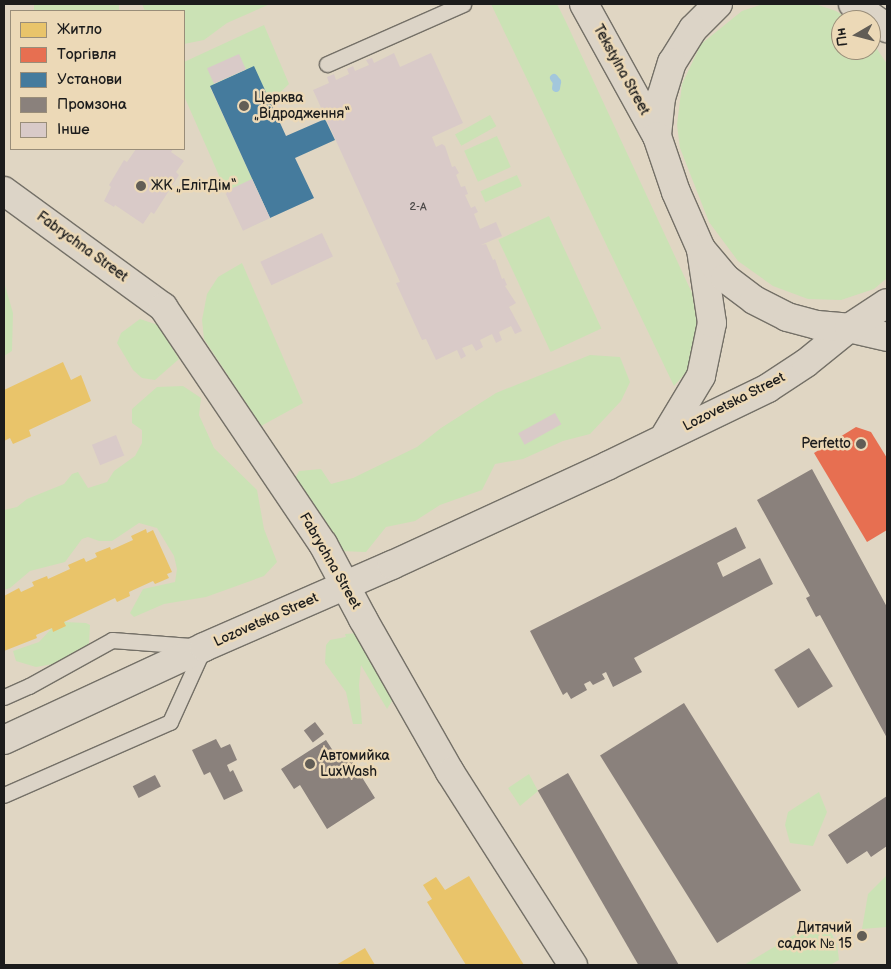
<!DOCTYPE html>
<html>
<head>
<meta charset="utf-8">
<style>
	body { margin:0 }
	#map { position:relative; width:891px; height:969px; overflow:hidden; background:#e0d6c3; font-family:"Balsamiq Sans",sans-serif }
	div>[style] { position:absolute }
	.green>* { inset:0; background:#cbe2b5; transform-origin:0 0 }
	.homes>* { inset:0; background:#e9c46a }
	.shops>* { inset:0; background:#e76f51 }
	.public>* { inset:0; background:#457b9d }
	.industry>* { inset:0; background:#8a817c; transform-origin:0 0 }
	.stream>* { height:8px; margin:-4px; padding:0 4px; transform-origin:4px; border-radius:4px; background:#a3c7dc }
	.building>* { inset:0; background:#d9cac8; transform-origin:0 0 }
	.roads { filter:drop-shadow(1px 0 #747067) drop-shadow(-1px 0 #747067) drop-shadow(0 1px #747067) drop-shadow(0 -1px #747067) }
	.lane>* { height:15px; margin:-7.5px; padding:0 7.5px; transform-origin:7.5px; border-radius:7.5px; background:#dcd4c7 }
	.street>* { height:28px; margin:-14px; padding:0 14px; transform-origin:14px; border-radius:14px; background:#dcd4c7 }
	.secondary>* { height:28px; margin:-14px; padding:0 14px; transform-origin:14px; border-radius:14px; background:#dcd4c7 }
	.dots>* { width:14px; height:14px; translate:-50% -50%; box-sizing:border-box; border:2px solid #ecd9b7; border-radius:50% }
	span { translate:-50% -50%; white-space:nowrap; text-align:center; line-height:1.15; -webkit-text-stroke:5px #ecd9b7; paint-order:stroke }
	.number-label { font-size:11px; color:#4b4847 }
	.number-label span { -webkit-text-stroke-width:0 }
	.street-label { font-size:14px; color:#1c1c1c }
	.poi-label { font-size:14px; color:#1c1c1c }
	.left { translate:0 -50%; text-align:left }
	.right { translate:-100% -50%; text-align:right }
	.frame { position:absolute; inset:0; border:5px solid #1c1c1c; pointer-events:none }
	.legend { position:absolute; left:10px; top:10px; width:175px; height:140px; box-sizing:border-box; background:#ecd9b7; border:1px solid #998d79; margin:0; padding:6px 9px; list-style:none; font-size:15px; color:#1c1c1c }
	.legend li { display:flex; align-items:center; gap:10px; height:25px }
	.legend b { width:25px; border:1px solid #998d79 }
	.north { position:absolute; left:831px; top:10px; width:50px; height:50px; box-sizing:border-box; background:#ecd9b7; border:1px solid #998d79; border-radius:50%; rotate:262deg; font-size:14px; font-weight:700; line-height:20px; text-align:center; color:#1c1c1c }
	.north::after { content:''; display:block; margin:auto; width:18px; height:22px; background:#615d56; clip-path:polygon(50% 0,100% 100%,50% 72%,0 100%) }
</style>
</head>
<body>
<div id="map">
	<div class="green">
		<div style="left:34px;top:4px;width:85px;height:7px"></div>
		<div style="clip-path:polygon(142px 4px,270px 4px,227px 23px,204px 40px,184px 44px,184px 11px,145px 11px)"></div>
		<div style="clip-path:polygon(491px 4px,557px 4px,566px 22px,692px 293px,698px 331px,696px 361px,674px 386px)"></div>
		<div style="clip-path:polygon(763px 4px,815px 4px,836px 11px,850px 20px,841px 20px,841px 50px,871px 50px,871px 40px,887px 64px,887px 278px,874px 289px,841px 300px,808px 299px,773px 286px,738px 261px,709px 222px,680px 148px,677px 125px,682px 84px,701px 44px,742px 11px)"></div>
		<div style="clip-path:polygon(264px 25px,289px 84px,270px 102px,210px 87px,270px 218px,243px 230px,184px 96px,184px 62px)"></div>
		<div style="left:490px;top:115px;width:13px;height:40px;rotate:61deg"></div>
		<div style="left:497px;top:136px;width:34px;height:36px;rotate:66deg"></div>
		<div style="left:517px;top:175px;width:12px;height:40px;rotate:66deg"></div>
		<div style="left:549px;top:216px;width:124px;height:56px;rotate:65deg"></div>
		<div style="clip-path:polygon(242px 263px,303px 403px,261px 426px,204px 339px,202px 320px,207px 294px,218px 277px)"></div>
		<div style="clip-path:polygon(4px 282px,13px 313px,12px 351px,4px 356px)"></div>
		<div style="clip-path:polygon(140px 319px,158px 325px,179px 359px,155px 380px,142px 378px,133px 370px,117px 343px,121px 333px)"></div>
		<div style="clip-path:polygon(590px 355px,620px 357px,630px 382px,621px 401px,590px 434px,563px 441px,523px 459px,495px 464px,482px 490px,440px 505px,415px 521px,386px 527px,366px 552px,339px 551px,289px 490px,299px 471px,321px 469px,331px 484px,353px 478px,417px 447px,441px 428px,496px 393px)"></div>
		<div style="clip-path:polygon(183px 386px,201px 398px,199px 415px,214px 448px,257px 490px,264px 529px,277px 562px,264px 576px,206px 597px,164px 604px,134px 617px,130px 613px,143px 589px,175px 582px,177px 569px,174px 556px,157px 528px,139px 523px,112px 541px,99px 541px,88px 537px,82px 539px,65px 562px,30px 571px,10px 588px,4px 590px,4px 510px,17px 507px,27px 499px,64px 484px,72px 474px,78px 472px,88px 488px,107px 482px,114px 471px,135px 456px,142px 443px,142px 430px,132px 423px,132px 409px,157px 387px)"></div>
		<div style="clip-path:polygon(64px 622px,86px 623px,90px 625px,89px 643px,86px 647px,59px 663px,36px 667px,16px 661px,13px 651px,39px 642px,52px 628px)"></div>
		<div style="clip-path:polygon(358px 633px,391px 690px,392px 701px,387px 709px,361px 665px,359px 685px,362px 724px,353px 724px,346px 692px,325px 663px,326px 645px,330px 640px,346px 637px,345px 634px)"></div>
		<div style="clip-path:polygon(529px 774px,538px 791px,520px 806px,508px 788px)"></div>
		<div style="clip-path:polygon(819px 792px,827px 812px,813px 846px,790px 843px,785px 825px,788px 812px)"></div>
		<div style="clip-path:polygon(887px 875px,887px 927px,862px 929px,868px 894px)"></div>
		<div style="clip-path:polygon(826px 923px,837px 944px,839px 960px,830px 965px,744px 965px,812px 924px)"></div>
	</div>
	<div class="homes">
		<div style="clip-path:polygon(63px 362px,71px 380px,81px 375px,91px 401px,29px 430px,31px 436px,13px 444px,10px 438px,4px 441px,4px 390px)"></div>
		<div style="clip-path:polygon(146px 529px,147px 533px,153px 530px,172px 572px,167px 574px,169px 578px,155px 584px,153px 581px,129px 592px,130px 596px,117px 602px,115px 598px,64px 622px,66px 626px,53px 632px,52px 628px,36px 635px,37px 638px,4px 651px,4px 596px,19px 588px,21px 592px,34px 586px,32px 582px,47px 576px,48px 579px,70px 569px,68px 565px,84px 558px,86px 562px,97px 557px,95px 553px,110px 547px,111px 550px,133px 540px,131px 536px)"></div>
		<div style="clip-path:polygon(469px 876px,524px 965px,466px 965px,427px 902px,432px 899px,423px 885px,436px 877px,445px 890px)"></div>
		<div style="clip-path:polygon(365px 948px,375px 965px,336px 965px)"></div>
	</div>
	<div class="shops">
		<div style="clip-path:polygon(856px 427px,871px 432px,887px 458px,887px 530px,867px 542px,814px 453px)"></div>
	</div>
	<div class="public">
		<div style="clip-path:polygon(254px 66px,286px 136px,325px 119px,335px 140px,295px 158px,314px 198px,270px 218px,210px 86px)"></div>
	</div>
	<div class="industry">
		<div style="clip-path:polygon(812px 469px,887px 607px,887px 738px,820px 615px,816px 617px,806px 598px,810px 596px,757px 500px)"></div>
		<div style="clip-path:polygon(736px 527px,746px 548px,717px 563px,723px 577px,760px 558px,773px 584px,634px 658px,642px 672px,613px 687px,606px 672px,602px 674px,605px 679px,593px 685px,590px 681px,584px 684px,587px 690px,571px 699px,567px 692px,563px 695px,530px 631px)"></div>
		<div style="left:809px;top:648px;width:45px;height:41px;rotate:58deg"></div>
		<div style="left:684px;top:703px;width:221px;height:99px;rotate:58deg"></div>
		<div style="left:315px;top:722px;width:15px;height:14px;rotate:53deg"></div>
		<div style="clip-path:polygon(216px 739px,221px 748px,230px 744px,237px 760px,227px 765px,230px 772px,233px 770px,243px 791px,224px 800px,210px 772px,204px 775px,192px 750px)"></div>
		<div style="clip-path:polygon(326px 740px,339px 760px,348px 755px,375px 798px,327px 829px,300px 785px,294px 789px,281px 769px)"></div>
		<div style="left:568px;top:773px;width:222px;height:35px;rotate:60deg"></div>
		<div style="left:155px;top:775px;width:13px;height:25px;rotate:63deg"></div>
		<div style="clip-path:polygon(887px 796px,887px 846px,871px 857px,867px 851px,847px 864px,828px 835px)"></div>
	</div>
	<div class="stream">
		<div style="left:554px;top:78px;width:5px;rotate:53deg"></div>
		<div style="left:557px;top:82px;width:6px;rotate:99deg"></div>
	</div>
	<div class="building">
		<div style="clip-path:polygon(394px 53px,400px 67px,431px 53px,463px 123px,432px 137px,436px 147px,442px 144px,445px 146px,452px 167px,455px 166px,459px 173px,456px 175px,461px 187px,465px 186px,468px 194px,465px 195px,471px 208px,475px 206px,478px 212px,474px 214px,480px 229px,496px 222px,502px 236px,481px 245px,486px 244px,493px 260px,495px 259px,502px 279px,504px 278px,507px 285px,505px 286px,516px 303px,509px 307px,522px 331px,515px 334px,511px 326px,499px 332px,502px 340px,496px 343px,492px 334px,480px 340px,483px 347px,476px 351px,472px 344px,462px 348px,466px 356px,461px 359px,457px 350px,436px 360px,426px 339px,422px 340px,396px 283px,400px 282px,313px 90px,329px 83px,327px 77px,334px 74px,336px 80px,349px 74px,347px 69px,353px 66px,355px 71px,369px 65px,366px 60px,372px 58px,374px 63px)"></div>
		<div style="left:239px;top:54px;width:17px;height:35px;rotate:66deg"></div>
		<div style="clip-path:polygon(136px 149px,173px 149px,171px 152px,184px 161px,176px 172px,179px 175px,154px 214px,151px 212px,143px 224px,115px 205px,114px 207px,104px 201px,111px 187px,109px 185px,124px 160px,127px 162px)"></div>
		<div style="left:252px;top:179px;width:43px;height:30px;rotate:65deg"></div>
		<div style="left:322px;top:233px;width:26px;height:68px;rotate:65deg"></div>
		<div style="left:555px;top:413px;width:13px;height:42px;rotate:61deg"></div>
		<div style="left:116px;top:435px;width:22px;height:26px;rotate:68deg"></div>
	</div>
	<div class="roads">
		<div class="lane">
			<div style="left:327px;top:64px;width:149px;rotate:-23.8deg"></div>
			<div style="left:4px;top:697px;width:27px;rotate:-24deg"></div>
			<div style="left:29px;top:686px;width:95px;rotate:-29deg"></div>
			<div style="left:112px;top:640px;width:92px;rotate:4.4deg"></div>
			<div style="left:204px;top:647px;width:82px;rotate:114.4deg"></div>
			<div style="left:170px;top:722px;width:181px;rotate:156.3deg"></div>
		</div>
		<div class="street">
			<div style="left:4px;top:191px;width:197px;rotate:36.1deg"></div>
			<div style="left:163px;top:307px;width:286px;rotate:56deg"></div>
			<div style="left:323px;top:544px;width:85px;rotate:61.9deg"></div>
			<div style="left:363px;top:619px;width:176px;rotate:60.4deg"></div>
			<div style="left:450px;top:772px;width:229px;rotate:57.5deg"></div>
			<div style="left:665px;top:436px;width:70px;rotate:-59deg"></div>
			<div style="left:701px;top:376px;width:54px;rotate:-78.3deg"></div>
			<div style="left:712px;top:323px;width:75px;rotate:-98.5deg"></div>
			<div style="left:4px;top:740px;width:221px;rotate:-24.9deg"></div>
			<div style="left:204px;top:647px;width:205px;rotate:-23.6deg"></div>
			<div style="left:392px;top:565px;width:237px;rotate:-24.7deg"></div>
			<div style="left:607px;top:466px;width:179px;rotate:-25.8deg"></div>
			<div style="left:768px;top:388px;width:45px;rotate:-33.3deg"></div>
			<div style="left:806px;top:363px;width:55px;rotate:-39.1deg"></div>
		</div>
		<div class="secondary">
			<div style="left:584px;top:4px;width:151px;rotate:61.1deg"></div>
			<div style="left:718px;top:4px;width:35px;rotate:135deg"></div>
			<div style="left:693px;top:29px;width:39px;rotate:122deg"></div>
			<div style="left:672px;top:62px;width:37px;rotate:107deg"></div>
			<div style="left:661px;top:97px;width:39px;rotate:96deg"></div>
			<div style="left:657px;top:136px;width:59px;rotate:71.3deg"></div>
			<div style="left:676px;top:192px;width:62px;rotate:66.3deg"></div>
			<div style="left:701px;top:249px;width:38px;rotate:50deg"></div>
			<div style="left:725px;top:278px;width:36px;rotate:37deg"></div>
			<div style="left:754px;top:300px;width:37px;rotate:27deg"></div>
			<div style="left:787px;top:317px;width:31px;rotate:15deg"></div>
			<div style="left:817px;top:325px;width:32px;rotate:5deg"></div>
			<div style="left:849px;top:328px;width:39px;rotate:13deg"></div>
			<div style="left:853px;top:4px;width:42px;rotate:35.2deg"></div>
			<div style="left:849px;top:328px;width:45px;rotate:-33.3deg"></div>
		</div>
	</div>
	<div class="dots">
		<div style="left:244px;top:106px;background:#615d56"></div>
		<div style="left:141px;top:186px;background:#615d56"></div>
		<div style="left:861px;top:444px;background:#615d56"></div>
		<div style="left:310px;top:764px;background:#615d56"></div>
		<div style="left:862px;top:936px;background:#615d56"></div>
	</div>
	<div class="number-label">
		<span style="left:418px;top:207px">2-А</span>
	</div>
	<div class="street-label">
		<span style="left:621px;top:70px;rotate:61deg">Tekstylna Street</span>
		<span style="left:82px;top:247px;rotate:36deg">Fabrychna Street</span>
		<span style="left:734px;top:402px;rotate:-27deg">Lozovetska Street</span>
		<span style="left:330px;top:561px;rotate:60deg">Fabrychna Street</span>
		<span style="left:266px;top:620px;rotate:-24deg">Lozovetska Street</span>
	</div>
	<div class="poi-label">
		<span class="left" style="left:254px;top:106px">Церква<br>„Відродження“</span>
		<span class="left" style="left:151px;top:186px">ЖК „ЕлітДім“</span>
		<span class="right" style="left:851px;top:444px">Perfetto</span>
		<span class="left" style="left:320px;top:764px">Автомийка<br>LuxWash</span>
		<span class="right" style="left:852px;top:936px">Дитячий<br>садок № 15</span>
	</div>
	<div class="frame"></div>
	<ul class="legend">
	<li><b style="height:14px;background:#e9c46a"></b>Житло</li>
	<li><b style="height:14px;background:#e76f51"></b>Торгівля</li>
	<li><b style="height:14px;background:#457b9d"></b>Установи</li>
	<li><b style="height:14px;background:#8a817c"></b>Промзона</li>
	<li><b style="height:14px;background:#d9cac8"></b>Інше</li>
	</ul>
	<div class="north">Пн</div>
</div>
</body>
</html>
